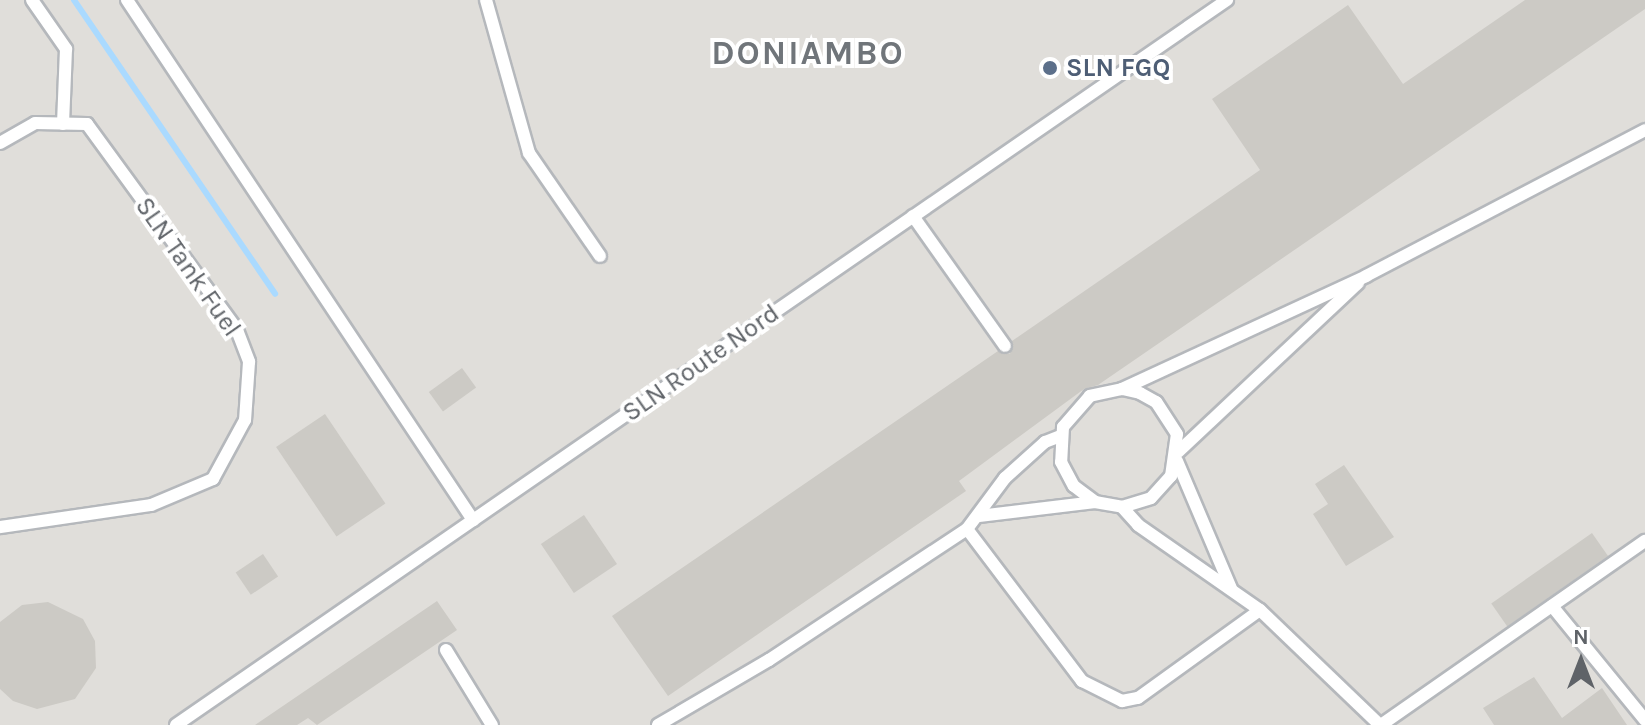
<!DOCTYPE html>
<html>
<head>
<meta charset="utf-8">
<style>
	body { margin:0 }
	#map { position:relative; width:1645px; height:725px; overflow:hidden; background:#f1efe8; font-family:Karla,sans-serif }
	div>[style] { position:absolute }
	.industrial>* { inset:0; background:#e0deda; transform-origin:0 0 }
	.stream>* { height:6px; margin:-3px; padding:0 3px; transform-origin:3px; border-radius:3px; background:#aadaff }
	.building>* { inset:0; background:#cccac5; transform-origin:0 0 }
	.roads { filter:drop-shadow(2px 0 #b5b8bc) drop-shadow(-2px 0 #b5b8bc) drop-shadow(0 2px #b5b8bc) drop-shadow(0 -2px #b5b8bc) }
	.lane>* { height:12px; margin:-6px; padding:0 6px; transform-origin:6px; border-radius:6px; background:#fff }
	.dots>* { width:22px; height:22px; translate:-50% -50%; box-sizing:border-box; border:4px solid #fff; border-radius:50% }
	span { translate:-50% -50%; white-space:nowrap; text-align:center; line-height:1.15; -webkit-text-stroke:8px #fff; paint-order:stroke }
	.service-label { font-size:26px; color:#4e5e75; font-weight:700 }
	.left { translate:0 -50%; text-align:left }
	.street-label { font-size:26px; color:#5f6368 }
	.district-label { font-size:34px; color:#70757a; font-weight:700; letter-spacing:2px }
	.north { position:absolute; left:1541px; top:621px; width:80px; height:80px; -webkit-text-stroke:6px #fff; paint-order:stroke; rotate:0deg; font-size:22px; font-weight:700; line-height:32px; text-align:center; color:#5f6368 }
	.north::after { content:''; display:block; margin:auto; width:28px; height:36px; background:#5f6368; clip-path:polygon(50% 0,100% 100%,50% 72%,0 100%) }
</style>
</head>
<body>
<div id="map">
	<div class="industrial">
		<div style="left:0;top:0;width:1645px;height:725px"></div>
	</div>
	<div class="stream">
		<div style="left:74px;top:0;width:356px;rotate:55.6deg"></div>
	</div>
	<div class="building">
		<div style="clip-path:polygon(1525px 0,1645px 0,1645px 9px,1098px 385px,1084px 389px,959px 481px,966px 491px,668px 696px,612px 616px,998px 351px,1010px 354px,1012px 341px,1260px 170px,1212px 99px,1348px 5px,1403px 84px)"></div>
		<div style="left:462px;top:368px;width:24px;height:41px;rotate:54deg"></div>
		<div style="left:325px;top:414px;width:108px;height:59px;rotate:56deg"></div>
		<div style="clip-path:polygon(1344px 465px,1394px 537px,1346px 566px,1313px 514px,1328px 504px,1315px 484px)"></div>
		<div style="left:584px;top:515px;width:59px;height:52px;rotate:56deg"></div>
		<div style="left:1592px;top:533px;width:28px;height:123px;rotate:55deg"></div>
		<div style="left:263px;top:554px;width:27px;height:33px;rotate:56deg"></div>
		<div style="clip-path:polygon(437px 601px,457px 630px,317px 725px,308px 718px,297px 725px,255px 725px)"></div>
		<div style="clip-path:polygon(48px 602px,83px 619px,95px 641px,96px 668px,75px 699px,37px 709px,13px 701px,0 689px,0 622px,22px 605px)"></div>
		<div style="clip-path:polygon(1534px 677px,1562px 718px,1602px 688px,1627px 725px,1494px 725px,1483px 708px)"></div>
	</div>
	<div class="roads">
		<div class="lane">
			<div style="left:32px;top:0;width:60px;rotate:55.2deg"></div>
			<div style="left:66px;top:49px;width:75px;rotate:92.3deg"></div>
			<div style="left:127px;top:0;width:625px;rotate:56.36deg"></div>
			<div style="left:486px;top:0;width:159px;rotate:74.3deg"></div>
			<div style="left:529px;top:153px;width:125px;rotate:55.4deg"></div>
			<div style="left:0;top:143px;width:40px;rotate:-29.7deg"></div>
			<div style="left:35px;top:123px;width:52px;rotate:1.1deg"></div>
			<div style="left:87px;top:124px;width:255px;rotate:53.9deg"></div>
			<div style="left:237px;top:330px;width:34px;rotate:69deg"></div>
			<div style="left:249px;top:362px;width:58px;rotate:93.9deg"></div>
			<div style="left:245px;top:420px;width:67px;rotate:118.5deg"></div>
			<div style="left:213px;top:479px;width:67px;rotate:157.2deg"></div>
			<div style="left:151px;top:505px;width:153px;rotate:171.7deg"></div>
			<div style="left:913px;top:216px;width:159px;rotate:54.7deg"></div>
			<div style="left:1122px;top:389px;width:269px;rotate:-24.8deg"></div>
			<div style="left:1366px;top:276px;width:315px;rotate:-27.6deg"></div>
			<div style="left:1178px;top:452px;width:247px;rotate:-43.2deg"></div>
			<div style="left:1177px;top:461px;width:138px;rotate:67deg"></div>
			<div style="left:1122px;top:507px;width:24px;rotate:48deg"></div>
			<div style="left:1138px;top:525px;width:149px;rotate:34.9deg"></div>
			<div style="left:1260px;top:610px;width:166px;rotate:43.8deg"></div>
			<div style="left:979px;top:516px;width:117px;rotate:-6.9deg"></div>
			<div style="left:1095px;top:502px;width:27px;rotate:10deg"></div>
			<div style="left:1122px;top:507px;width:30px;rotate:-17deg"></div>
			<div style="left:1151px;top:498px;width:30px;rotate:-48deg"></div>
			<div style="left:1171px;top:476px;width:42px;rotate:-81.9deg"></div>
			<div style="left:1177px;top:434px;width:38px;rotate:-123deg"></div>
			<div style="left:1156px;top:402px;width:18px;rotate:-151deg"></div>
			<div style="left:1140px;top:393px;width:18px;rotate:-167deg"></div>
			<div style="left:1122px;top:389px;width:33px;rotate:168deg"></div>
			<div style="left:1090px;top:396px;width:41px;rotate:131.1deg"></div>
			<div style="left:1063px;top:427px;width:35px;rotate:93deg"></div>
			<div style="left:1061px;top:462px;width:27px;rotate:62deg"></div>
			<div style="left:1074px;top:486px;width:26px;rotate:37deg"></div>
			<div style="left:967px;top:529px;width:191px;rotate:52.9deg"></div>
			<div style="left:1082px;top:681px;width:45px;rotate:26.6deg"></div>
			<div style="left:1122px;top:701px;width:16px;rotate:-11deg"></div>
			<div style="left:1138px;top:698px;width:150px;rotate:-35.8deg"></div>
			<div style="left:1552px;top:606px;width:147px;rotate:50.8deg"></div>
			<div style="left:446px;top:650px;width:88px;rotate:58.5deg"></div>
			<div style="left:176px;top:725px;width:1277px;rotate:-34.6deg"></div>
			<div style="left:658px;top:725px;width:129px;rotate:-30.4deg"></div>
			<div style="left:769px;top:660px;width:237px;rotate:-33.5deg"></div>
			<div style="left:967px;top:529px;width:64px;rotate:-53.3deg"></div>
			<div style="left:1005px;top:478px;width:54px;rotate:-42deg"></div>
			<div style="left:1045px;top:442px;width:17px;rotate:-21deg"></div>
			<div style="left:1381px;top:725px;width:322px;rotate:-34.9deg"></div>
		</div>
	</div>
	<div class="dots">
		<div style="left:1050px;top:68px;background:#5c6f8a"></div>
	</div>
	<div class="service-label">
		<span class="left" style="left:1066px;top:68px">SLN FGQ</span>
	</div>
	<div class="street-label">
		<span style="left:188px;top:267px;rotate:55deg">SLN Tank Fuel</span>
		<span style="left:701px;top:363px;rotate:-35deg">SLN Route Nord</span>
	</div>
	<div class="district-label">
		<span style="left:808px;top:54px">DONIAMBO</span>
	</div>
	<div class="north">N</div>
</div>
</body>
</html>
